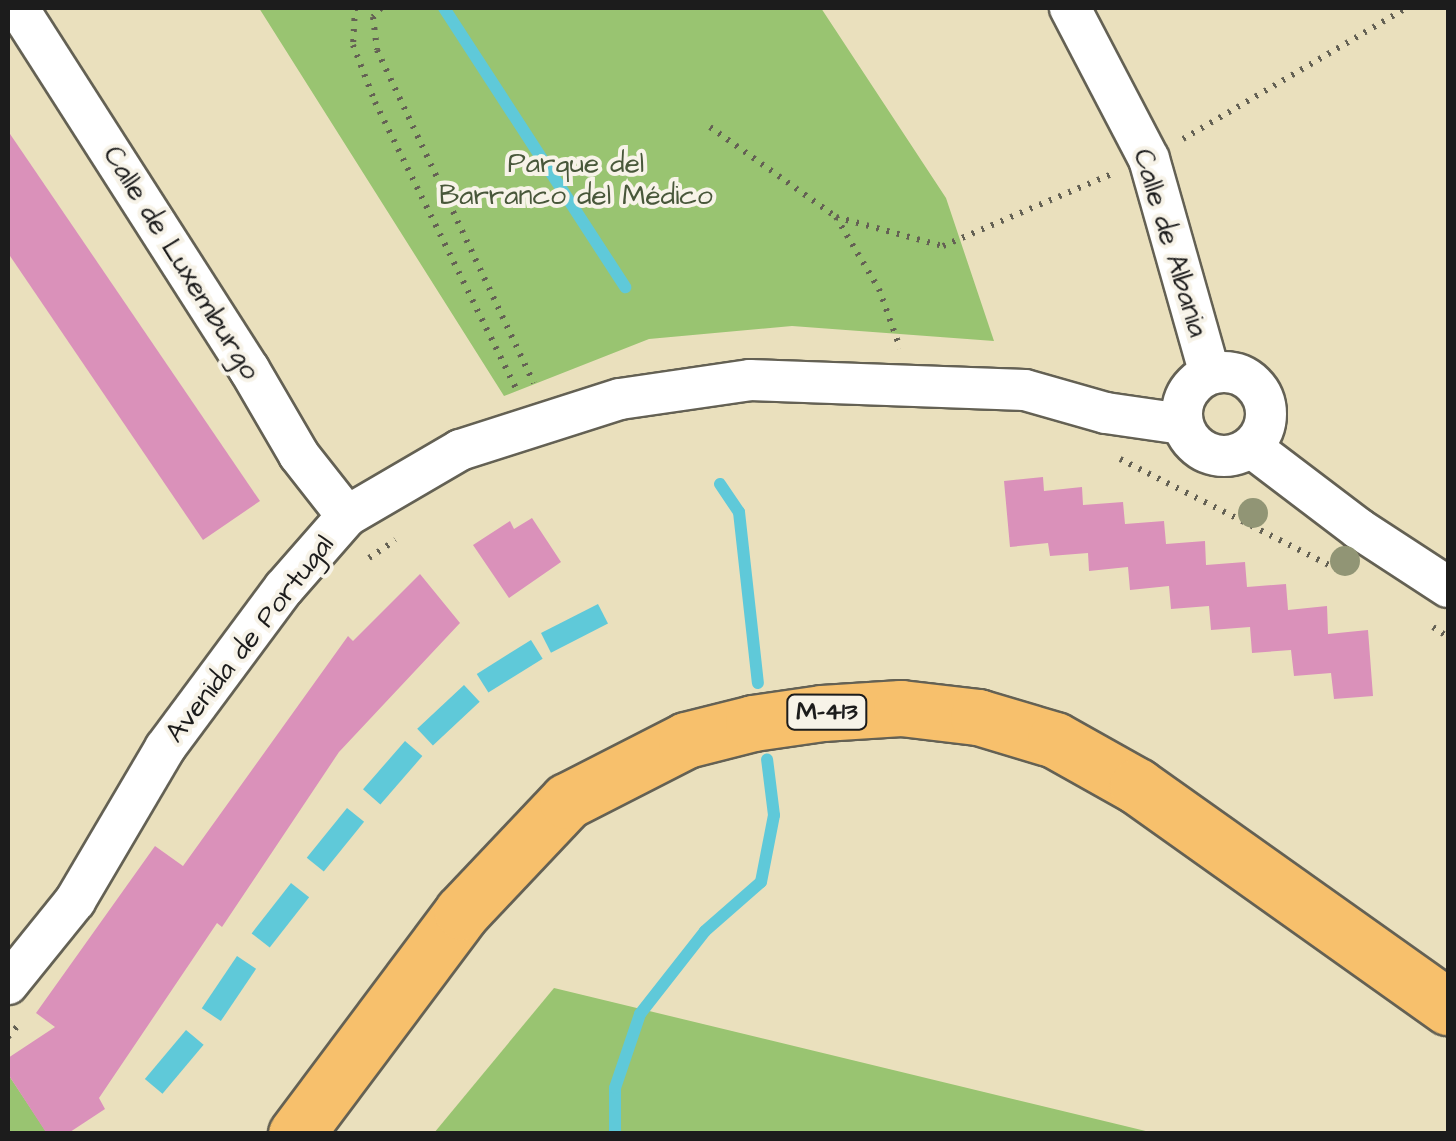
<!DOCTYPE html>
<html>
<head>
<meta charset="utf-8">
<style>
	body { margin:0 }
	#map { position:relative; width:1456px; height:1141px; overflow:hidden; background:#eae0bd; font-family:"Architects Daughter",sans-serif }
	div>[style] { position:absolute }
	.green>* { inset:0; background:#99c471 }
	.water>* { inset:0; background:#5fc9d9; transform-origin:0 0 }
	.stream>* { height:12px; margin:-6px; padding:0 6px; transform-origin:6px; border-radius:6px; background:#5fc9d9 }
	.building>* { inset:0; background:#da91ba }
	.path>* { height:6px; margin-top:-3px; transform-origin:0; background:repeating-linear-gradient(90deg,#646154 0 2.5px,transparent 0 10.5px) }
	.roads { filter:drop-shadow(2px 0 #646154) drop-shadow(-2px 0 #646154) drop-shadow(0 2px #646154) drop-shadow(0 -2px #646154) }
	.minor>* { height:40px; margin:-20px; padding:0 20px; transform-origin:20px; border-radius:20px; background:#fff }
	.minor>.ring { margin:-20px; padding:0; box-sizing:content-box; background:none; border:40px solid #fff; border-radius:50% }
	.primary>* { height:55px; margin:-27.5px; padding:0 27.5px; transform-origin:27.5px; border-radius:27.5px; background:#f7c06c }
	.trees>* { width:30px; height:30px; margin:-15px; border-radius:50%; background:#919575 }
	span { translate:-50% -50%; white-space:nowrap; text-align:center; line-height:1.15; -webkit-text-stroke:8px #f7f3e8; paint-order:stroke }
	.shield-label span { padding:2px 8px; background:#f7f3e8; border:2px solid; border-radius:8px; -webkit-text-stroke-width:0 }
	.shield-label { font-size:25px; color:#1c1c1c; font-weight:700 }
	.park-label { font-size:28px; color:#48573a }
	.street-label { font-size:28px; color:#1c1c1c }
	.frame { position:absolute; inset:0; border:10px solid #1c1c1c; pointer-events:none }
</style>
</head>
<body>
<div id="map">
	<div class="green">
		<div style="clip-path:polygon(259px 8px,821px 8px,946px 198px,994px 341px,792px 326px,649px 339px,504px 396px)"></div>
		<div style="clip-path:polygon(554px 988px,1154px 1133px,434px 1133px)"></div>
		<div style="clip-path:polygon(8px 1074px,47px 1133px,8px 1133px)"></div>
	</div>
	<div class="water">
		<div style="left:598px;top:604px;width:22px;height:64px;rotate:63deg"></div>
		<div style="left:531px;top:640px;width:22px;height:64px;rotate:58deg"></div>
		<div style="left:464px;top:685px;width:23px;height:64px;rotate:47deg"></div>
		<div style="left:405px;top:741px;width:23px;height:64px;rotate:41deg"></div>
		<div style="left:347px;top:808px;width:22px;height:64px;rotate:39deg"></div>
		<div style="left:291px;top:883px;width:23px;height:64px;rotate:38deg"></div>
		<div style="left:237px;top:956px;width:23px;height:63px;rotate:34deg"></div>
		<div style="left:186px;top:1030px;width:23px;height:64px;rotate:40deg"></div>
	</div>
	<div class="stream">
		<div style="left:444px;top:8px;width:333px;rotate:57deg"></div>
		<div style="left:720px;top:484px;width:34px;rotate:56deg"></div>
		<div style="left:739px;top:512px;width:172px;rotate:83.7deg"></div>
		<div style="left:615px;top:1134px;width:46px;rotate:-90deg"></div>
		<div style="left:615px;top:1088px;width:78px;rotate:-71.3deg"></div>
		<div style="left:640px;top:1014px;width:105px;rotate:-51.9deg"></div>
		<div style="left:705px;top:931px;width:74px;rotate:-41.2deg"></div>
		<div style="left:761px;top:882px;width:68px;rotate:-79deg"></div>
		<div style="left:774px;top:815px;width:56px;rotate:-97.1deg"></div>
	</div>
	<div class="building">
		<div style="clip-path:polygon(8px 131px,260px 501px,203px 540px,8px 253px)"></div>
		<div style="clip-path:polygon(1043px 477px,1044px 491px,1082px 487px,1083px 505px,1123px 502px,1125px 524px,1164px 521px,1166px 544px,1205px 541px,1206px 565px,1245px 562px,1247px 587px,1286px 584px,1288px 610px,1327px 606px,1328px 634px,1368px 630px,1373px 696px,1334px 699px,1331px 673px,1294px 676px,1291px 650px,1252px 653px,1250px 627px,1211px 630px,1209px 606px,1171px 609px,1169px 586px,1130px 590px,1128px 567px,1089px 571px,1088px 553px,1050px 556px,1048px 543px,1010px 547px,1004px 481px)"></div>
		<div style="clip-path:polygon(532px 518px,561px 562px,509px 598px,473px 545px,510px 521px,514px 529px)"></div>
		<div style="clip-path:polygon(420px 574px,460px 623px,339px 752px,222px 927px,217px 923px,99px 1098px,105px 1109px,67px 1134px,47px 1134px,8px 1074px,8px 1058px,55px 1027px,36px 1013px,155px 846px,183px 866px,348px 636px,353px 641px)"></div>
	</div>
	<div class="path">
		<div style="left:355px;top:8px;width:37px;rotate:93deg"></div>
		<div style="left:353px;top:45px;width:61px;rotate:68.9deg"></div>
		<div style="left:375px;top:102px;width:320px;rotate:63.8deg"></div>
		<div style="left:381px;top:8px;width:12px;rotate:132deg"></div>
		<div style="left:373px;top:17px;width:33px;rotate:83deg"></div>
		<div style="left:377px;top:50px;width:368px;rotate:64.8deg"></div>
		<div style="left:710px;top:127px;width:155px;rotate:35.5deg"></div>
		<div style="left:836px;top:217px;width:84px;rotate:59.2deg"></div>
		<div style="left:879px;top:289px;width:63px;rotate:70.4deg"></div>
		<div style="left:1183px;top:139px;width:259px;rotate:-30.4deg"></div>
		<div style="left:836px;top:217px;width:111px;rotate:15.2deg"></div>
		<div style="left:943px;top:246px;width:186px;rotate:-23.1deg"></div>
		<div style="left:1120px;top:459px;width:248px;rotate:26.9deg"></div>
		<div style="left:369px;top:558px;width:32px;rotate:-34deg"></div>
		<div style="left:1433px;top:627px;width:18px;rotate:34deg"></div>
		<div style="left:8px;top:1037px;width:20px;rotate:-49deg"></div>
	</div>
	<div class="roads">
		<div class="minor">
			<div style="left:18px;top:8px;width:429px;rotate:57.4deg"></div>
			<div style="left:249px;top:369px;width:99px;rotate:59.8deg"></div>
			<div style="left:299px;top:455px;width:78px;rotate:51.8deg"></div>
			<div style="left:1070px;top:8px;width:170px;rotate:62.4deg"></div>
			<div style="left:1149px;top:159px;width:223px;rotate:74.2deg"></div>
			<div class="ring" style="left:1182px;top:372px;width:44px;height:44px"></div>
			<div style="left:1251px;top:447px;width:136px;rotate:37.2deg"></div>
			<div style="left:1359px;top:529px;width:106px;rotate:33.1deg"></div>
			<div style="left:8px;top:984px;width:107px;rotate:-51.1deg"></div>
			<div style="left:75px;top:901px;width:178px;rotate:-59.5deg"></div>
			<div style="left:165px;top:748px;width:199px;rotate:-53.4deg"></div>
			<div style="left:284px;top:588px;width:96px;rotate:-48.8deg"></div>
			<div style="left:347px;top:516px;width:131px;rotate:-30.3deg"></div>
			<div style="left:460px;top:450px;width:168px;rotate:-17.7deg"></div>
			<div style="left:620px;top:399px;width:131px;rotate:-8.3deg"></div>
			<div style="left:750px;top:380px;width:275px;rotate:2.1deg"></div>
			<div style="left:1025px;top:390px;width:84px;rotate:15.9deg"></div>
			<div style="left:1106px;top:413px;width:77px;rotate:8.2deg"></div>
		</div>
		<div class="primary">
			<div style="left:296px;top:1134px;width:277px;rotate:-53.2deg"></div>
			<div style="left:462px;top:912px;width:153px;rotate:-46.6deg"></div>
			<div style="left:567px;top:801px;width:134px;rotate:-27.1deg"></div>
			<div style="left:686px;top:740px;width:69px;rotate:-14.2deg"></div>
			<div style="left:753px;top:723px;width:70px;rotate:-8.2deg"></div>
			<div style="left:822px;top:713px;width:79px;rotate:-3.6deg"></div>
			<div style="left:901px;top:708px;width:78px;rotate:6.7deg"></div>
			<div style="left:978px;top:717px;width:80px;rotate:16.6deg"></div>
			<div style="left:1055px;top:740px;width:94px;rotate:29.3deg"></div>
			<div style="left:1137px;top:786px;width:382px;rotate:35.4deg"></div>
		</div>
	</div>
	<div class="trees">
		<div style="left:1253px;top:513px"></div>
		<div style="left:1345px;top:561px"></div>
	</div>
	<div class="shield-label">
		<span style="left:827px;top:712px">M-413</span>
	</div>
	<div class="park-label">
		<span style="left:576px;top:180px">Parque del<br>Barranco del Médico</span>
	</div>
	<div class="street-label">
		<span style="left:1170px;top:243px;rotate:73deg">Calle de Albania</span>
		<span style="left:181px;top:263px;rotate:58deg">Calle de Luxemburgo</span>
		<span style="left:250px;top:639px;rotate:-52deg">Avenida de Portugal</span>
	</div>
	<div class="frame"></div>
</div>
</body>
</html>
